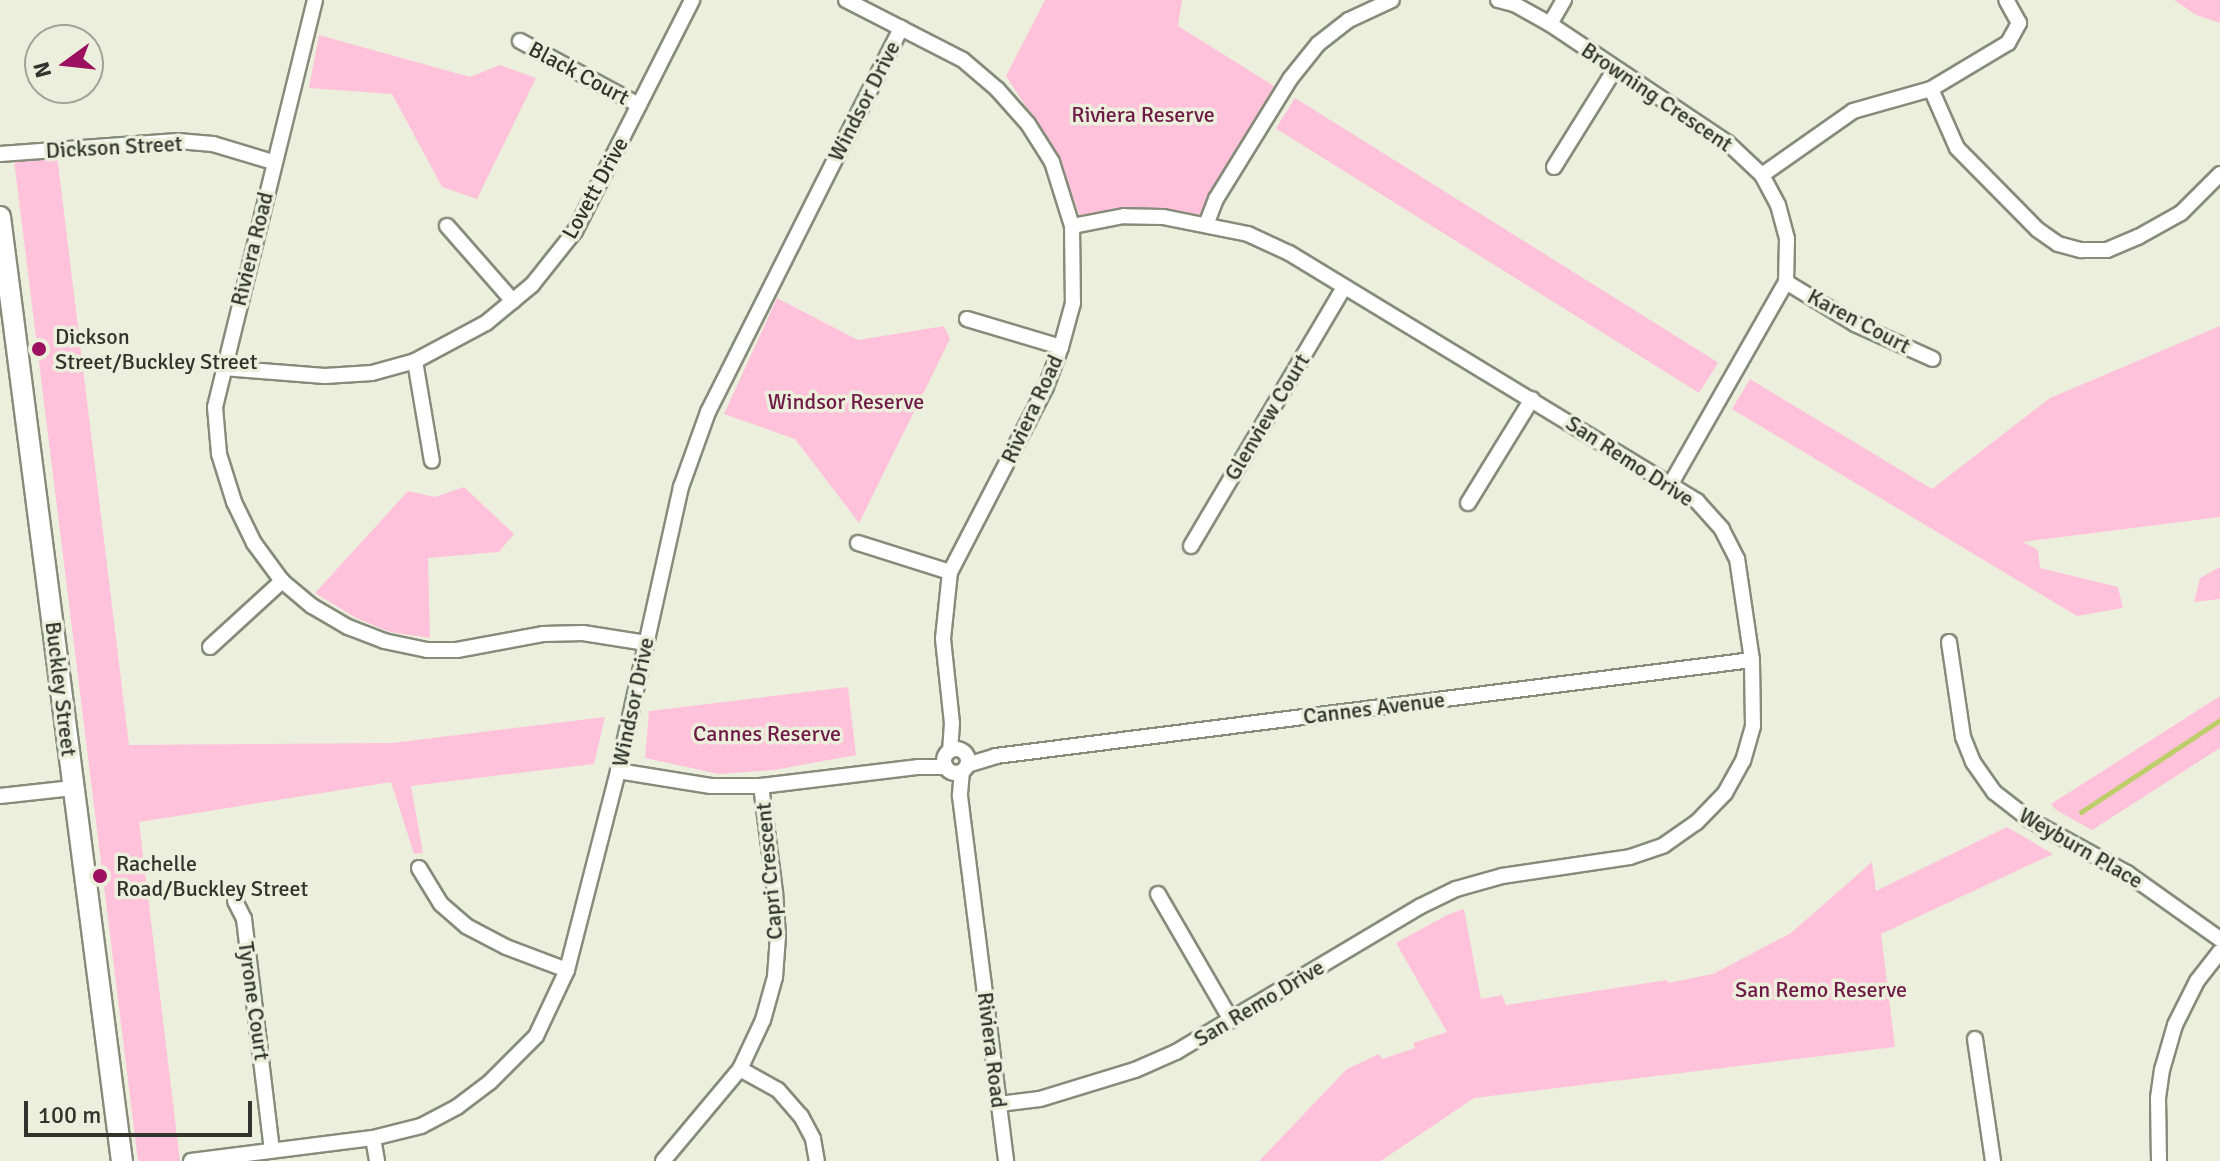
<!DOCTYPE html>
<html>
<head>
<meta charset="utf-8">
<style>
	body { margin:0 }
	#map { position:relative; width:2220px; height:1161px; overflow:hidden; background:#ebefdc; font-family:Signika,sans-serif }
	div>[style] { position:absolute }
	.green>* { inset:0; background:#ffc2da; transform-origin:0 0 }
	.stream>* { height:5px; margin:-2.5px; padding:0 2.5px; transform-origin:2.5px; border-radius:2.5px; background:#bccd69 }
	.roads { filter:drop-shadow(2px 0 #878b7a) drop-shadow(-2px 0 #878b7a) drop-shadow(0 2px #878b7a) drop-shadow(0 -2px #878b7a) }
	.street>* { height:14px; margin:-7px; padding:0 7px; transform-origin:7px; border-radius:7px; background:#fff }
	.street>.ring { margin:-7px; padding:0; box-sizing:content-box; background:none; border:14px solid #fff; border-radius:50% }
	.secondary>* { height:20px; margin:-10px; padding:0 10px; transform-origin:10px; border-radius:10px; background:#fff }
	.dots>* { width:22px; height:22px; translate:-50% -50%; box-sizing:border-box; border:4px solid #ebefdc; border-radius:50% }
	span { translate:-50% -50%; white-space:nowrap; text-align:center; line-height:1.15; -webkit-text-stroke:7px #ebefdc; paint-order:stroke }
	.street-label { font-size:22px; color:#31332c }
	.park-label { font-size:22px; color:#6f1a46 }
	.poi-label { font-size:22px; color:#31332c }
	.left { translate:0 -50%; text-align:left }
	.north { position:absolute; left:24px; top:24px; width:80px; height:80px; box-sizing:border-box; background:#ebefdc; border:2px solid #a1a496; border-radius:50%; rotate:255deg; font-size:22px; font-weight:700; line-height:32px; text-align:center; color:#31332c }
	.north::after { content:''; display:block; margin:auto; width:28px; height:36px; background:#9c1060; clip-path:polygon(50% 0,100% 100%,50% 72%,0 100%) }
	.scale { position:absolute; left:24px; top:1101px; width:228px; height:36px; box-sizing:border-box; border:4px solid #31332c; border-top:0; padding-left:10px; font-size:24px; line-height:28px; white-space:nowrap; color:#31332c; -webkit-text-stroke:6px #ebefdc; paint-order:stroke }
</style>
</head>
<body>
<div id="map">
	<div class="green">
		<div style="clip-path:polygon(1045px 0,1182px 0,1178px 26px,1274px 86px,1204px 215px,1126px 209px,1080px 216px,1054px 149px,1006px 76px)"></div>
		<div style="clip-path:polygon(2174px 0,2220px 0,2220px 23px,2196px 15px)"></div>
		<div style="clip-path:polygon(319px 35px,470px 77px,500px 65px,536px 78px,477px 199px,442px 187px,392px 94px,309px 88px)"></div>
		<div style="left:1295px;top:98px;width:499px;height:36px;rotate:32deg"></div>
		<div style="clip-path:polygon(57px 155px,129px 745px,392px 743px,605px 717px,594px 764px,411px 786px,423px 853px,414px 854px,391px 782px,139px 822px,180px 1161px,138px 1161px,14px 160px)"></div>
		<div style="clip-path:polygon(777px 298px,858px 340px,944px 326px,950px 339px,859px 523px,795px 439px,724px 414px)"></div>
		<div style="clip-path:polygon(2220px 326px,2220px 517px,2023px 542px,2038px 550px,2040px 568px,2118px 587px,2123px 608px,2077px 616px,1732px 409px,1750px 379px,1932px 489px,2050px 398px)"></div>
		<div style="clip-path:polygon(464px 487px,514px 534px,499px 552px,428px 558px,430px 638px,390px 632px,356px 618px,315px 593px,408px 491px,435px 497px)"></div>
		<div style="clip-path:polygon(2220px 567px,2220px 599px,2194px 602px,2200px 578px)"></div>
		<div style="clip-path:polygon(848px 687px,856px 755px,774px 770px,719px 774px,645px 758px,649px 711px)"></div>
		<div style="clip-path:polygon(2220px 696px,2220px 748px,2092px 830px,2056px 810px,2051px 804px)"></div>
		<div style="clip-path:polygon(2007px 827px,2053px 854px,1881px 934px,1895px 1047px,1474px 1098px,1381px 1161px,1259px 1161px,1347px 1069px,1379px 1054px,1382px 1059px,1415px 1048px,1413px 1043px,1447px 1032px,1396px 943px,1447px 915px,1464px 909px,1481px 999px,1502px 995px,1506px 1005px,1667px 980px,1668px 983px,1713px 974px,1791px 933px,1872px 862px,1876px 891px)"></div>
	</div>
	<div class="stream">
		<div style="left:2081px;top:812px;width:167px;rotate:-33.5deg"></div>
	</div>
	<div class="roads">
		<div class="street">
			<div style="left:315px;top:0;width:419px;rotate:103.8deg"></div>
			<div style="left:215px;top:407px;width:47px;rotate:85.1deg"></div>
			<div style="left:219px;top:454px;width:50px;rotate:72.6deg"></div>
			<div style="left:234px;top:502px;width:46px;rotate:64deg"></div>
			<div style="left:254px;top:543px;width:47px;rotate:53.6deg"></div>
			<div style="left:282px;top:581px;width:39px;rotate:40deg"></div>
			<div style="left:312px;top:606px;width:42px;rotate:30.3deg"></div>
			<div style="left:348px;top:627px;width:39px;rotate:21deg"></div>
			<div style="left:384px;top:641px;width:44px;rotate:11.8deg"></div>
			<div style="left:427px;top:650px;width:30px"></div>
			<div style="left:457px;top:650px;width:87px;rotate:-10.5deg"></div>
			<div style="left:543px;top:634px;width:40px;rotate:-1.4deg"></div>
			<div style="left:583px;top:633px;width:64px;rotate:9deg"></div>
			<div style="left:846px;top:0;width:131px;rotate:27.1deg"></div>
			<div style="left:963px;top:60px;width:45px;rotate:40.5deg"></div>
			<div style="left:997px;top:89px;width:47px;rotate:48.5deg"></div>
			<div style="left:1028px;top:124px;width:45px;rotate:57.7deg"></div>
			<div style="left:1052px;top:162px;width:67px;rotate:72.6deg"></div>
			<div style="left:1072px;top:226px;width:77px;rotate:89.3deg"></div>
			<div style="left:1073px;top:303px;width:46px;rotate:105.3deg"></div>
			<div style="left:1061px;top:347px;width:43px;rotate:110.6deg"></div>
			<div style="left:1046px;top:387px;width:208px;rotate:117.4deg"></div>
			<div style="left:950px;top:572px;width:67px;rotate:96deg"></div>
			<div style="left:943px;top:639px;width:84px;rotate:83.9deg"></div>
			<div style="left:952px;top:723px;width:28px;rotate:94deg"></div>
			<div style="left:1498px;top:0;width:16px;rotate:14deg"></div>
			<div style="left:1514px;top:4px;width:41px;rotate:29.1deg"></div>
			<div style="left:1550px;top:24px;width:214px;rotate:33.8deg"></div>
			<div style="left:1728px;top:143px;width:47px;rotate:43.3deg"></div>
			<div style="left:1762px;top:175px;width:34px;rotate:62deg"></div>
			<div style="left:1778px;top:205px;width:35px;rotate:75deg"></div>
			<div style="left:1787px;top:239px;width:43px;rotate:91.3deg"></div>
			<div style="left:1786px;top:282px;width:232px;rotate:119.7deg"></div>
			<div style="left:1550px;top:24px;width:28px;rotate:-60deg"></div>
			<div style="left:520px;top:41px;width:135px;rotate:28.3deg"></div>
			<div style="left:1931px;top:89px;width:64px;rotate:66.2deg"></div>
			<div style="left:1957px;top:148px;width:115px;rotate:45.4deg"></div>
			<div style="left:2038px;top:230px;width:24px;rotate:35deg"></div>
			<div style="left:2058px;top:244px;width:24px;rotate:15deg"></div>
			<div style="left:2081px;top:250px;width:26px"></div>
			<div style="left:2107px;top:250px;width:34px;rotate:-23deg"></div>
			<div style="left:2138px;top:237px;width:49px;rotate:-29.2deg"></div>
			<div style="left:2181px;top:213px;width:55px;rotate:-45deg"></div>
			<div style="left:0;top:154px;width:178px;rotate:-4.2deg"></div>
			<div style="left:178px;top:141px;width:35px;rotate:5deg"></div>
			<div style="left:213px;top:144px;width:63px;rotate:16.7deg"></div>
			<div style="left:1554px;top:167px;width:115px;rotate:-58.1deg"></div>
			<div style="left:1762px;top:175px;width:111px;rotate:-35.1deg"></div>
			<div style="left:1853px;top:111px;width:81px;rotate:-15.8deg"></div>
			<div style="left:1931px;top:89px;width:90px;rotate:-30.9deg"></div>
			<div style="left:2008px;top:43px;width:23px;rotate:-61deg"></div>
			<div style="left:2019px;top:23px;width:26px;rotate:-119deg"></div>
			<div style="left:1206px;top:225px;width:28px;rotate:-69deg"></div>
			<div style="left:1216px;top:199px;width:141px;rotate:-58.3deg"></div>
			<div style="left:1290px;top:79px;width:45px;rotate:-51.3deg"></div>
			<div style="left:1318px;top:44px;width:39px;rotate:-38deg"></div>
			<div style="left:1349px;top:20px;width:47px;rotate:-24.9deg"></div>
			<div style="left:447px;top:226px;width:100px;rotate:48.7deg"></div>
			<div style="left:1786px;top:282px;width:81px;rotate:31.3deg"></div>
			<div style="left:1855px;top:324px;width:85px;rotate:24.2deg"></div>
			<div style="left:967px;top:319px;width:98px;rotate:16.6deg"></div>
			<div style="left:415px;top:361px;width:101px;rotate:80.4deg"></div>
			<div style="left:223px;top:368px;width:102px;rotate:4.5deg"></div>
			<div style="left:325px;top:376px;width:47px;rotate:-3.7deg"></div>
			<div style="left:372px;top:373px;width:45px;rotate:-15.6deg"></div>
			<div style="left:415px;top:361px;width:81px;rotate:-28.2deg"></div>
			<div style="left:486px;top:323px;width:60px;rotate:-39.6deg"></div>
			<div style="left:532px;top:285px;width:69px;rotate:-51.5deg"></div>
			<div style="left:575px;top:231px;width:259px;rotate:-63.1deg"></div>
			<div style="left:1468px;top:503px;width:122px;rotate:-58.4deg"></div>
			<div style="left:858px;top:543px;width:96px;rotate:17.5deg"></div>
			<div style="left:1191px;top:546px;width:299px;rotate:-59.4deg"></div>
			<div style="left:1949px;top:642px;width:96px;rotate:81.6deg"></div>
			<div style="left:1963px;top:737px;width:27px;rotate:68deg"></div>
			<div style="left:1973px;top:762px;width:37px;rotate:55deg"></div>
			<div style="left:1994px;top:792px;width:46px;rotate:37.9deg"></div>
			<div style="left:2030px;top:820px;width:111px;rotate:28.7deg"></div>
			<div style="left:2127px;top:873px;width:114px;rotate:35.4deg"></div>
			<div style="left:210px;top:647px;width:98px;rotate:-42.5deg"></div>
			<div class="ring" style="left:944px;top:749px;width:10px;height:10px"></div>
			<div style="left:967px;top:765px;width:30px;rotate:-17deg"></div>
			<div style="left:996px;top:756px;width:762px;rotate:-7.24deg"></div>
			<div style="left:618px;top:771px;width:94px;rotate:9.2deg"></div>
			<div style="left:711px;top:786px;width:50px"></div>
			<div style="left:761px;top:786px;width:159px;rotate:-6.9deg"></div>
			<div style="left:919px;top:767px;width:27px"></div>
			<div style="left:962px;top:771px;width:25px;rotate:95deg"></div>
			<div style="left:960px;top:796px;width:368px;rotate:82.8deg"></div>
			<div style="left:0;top:796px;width:73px;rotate:-6.3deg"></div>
			<div style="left:419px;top:868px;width:42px;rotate:58.6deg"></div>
			<div style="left:441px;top:904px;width:33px;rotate:41deg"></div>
			<div style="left:466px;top:926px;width:45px;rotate:27.7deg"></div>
			<div style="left:506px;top:947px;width:65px;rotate:20.7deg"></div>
			<div style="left:1158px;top:894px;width:146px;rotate:59.9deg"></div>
			<div style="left:235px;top:901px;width:20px;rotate:63deg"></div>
			<div style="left:244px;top:919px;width:233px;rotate:83.1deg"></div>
			<div style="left:1975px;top:1039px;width:123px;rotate:81.6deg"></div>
			<div style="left:740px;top:1069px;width:43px;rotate:28.9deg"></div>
			<div style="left:778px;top:1090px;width:35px;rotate:49deg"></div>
			<div style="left:801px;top:1116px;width:26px;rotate:62deg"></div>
			<div style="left:813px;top:1139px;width:22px;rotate:80deg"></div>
			<div style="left:999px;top:1104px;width:41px;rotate:-7deg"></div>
			<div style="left:1040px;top:1099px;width:99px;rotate:-17deg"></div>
			<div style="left:1135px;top:1070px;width:45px;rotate:-23.7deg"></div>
			<div style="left:1176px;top:1052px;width:285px;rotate:-30.8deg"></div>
			<div style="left:1421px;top:906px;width:39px;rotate:-26deg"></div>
			<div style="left:1456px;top:889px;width:48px;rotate:-15.8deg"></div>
			<div style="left:1502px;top:876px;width:129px;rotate:-8.4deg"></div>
			<div style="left:1630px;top:857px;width:36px;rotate:-19deg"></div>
			<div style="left:1664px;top:845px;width:39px;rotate:-35deg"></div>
			<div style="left:1696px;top:823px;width:42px;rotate:-46deg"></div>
			<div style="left:1725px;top:793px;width:37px;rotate:-61deg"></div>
			<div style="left:1743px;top:761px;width:36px;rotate:-74deg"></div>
			<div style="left:1753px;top:726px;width:66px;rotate:-90.9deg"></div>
			<div style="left:1752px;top:660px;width:102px;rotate:-98.4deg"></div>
			<div style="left:1737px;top:559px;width:34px;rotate:-117deg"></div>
			<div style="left:1722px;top:529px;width:38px;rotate:-132deg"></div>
			<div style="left:1697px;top:501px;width:477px;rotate:-148.7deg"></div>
			<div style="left:1289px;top:253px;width:45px;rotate:-155.1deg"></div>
			<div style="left:1248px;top:234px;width:87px;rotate:-168.7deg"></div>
			<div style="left:1163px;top:217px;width:39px;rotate:-179deg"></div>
			<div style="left:1124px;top:216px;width:53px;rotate:169.1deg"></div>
			<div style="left:373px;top:1138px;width:23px;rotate:80deg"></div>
			<div style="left:191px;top:1161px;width:183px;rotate:-7.2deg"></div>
			<div style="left:373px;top:1138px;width:49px;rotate:-14deg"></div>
			<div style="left:421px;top:1126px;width:41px;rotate:-27.8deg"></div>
			<div style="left:457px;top:1107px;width:41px;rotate:-37.1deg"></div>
			<div style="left:490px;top:1082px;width:65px;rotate:-45deg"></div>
			<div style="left:536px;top:1036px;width:73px;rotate:-64.8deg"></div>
			<div style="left:567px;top:970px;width:205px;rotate:-75.6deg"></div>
			<div style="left:618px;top:771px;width:291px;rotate:-77.5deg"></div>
			<div style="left:681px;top:487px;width:80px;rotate:-70.2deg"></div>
			<div style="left:708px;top:412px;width:430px;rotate:-63.3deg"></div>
			<div style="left:663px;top:1161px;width:120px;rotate:-50.1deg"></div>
			<div style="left:740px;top:1069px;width:54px;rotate:-64.9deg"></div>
			<div style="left:763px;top:1020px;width:45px;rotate:-74.4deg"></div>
			<div style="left:775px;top:977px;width:41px;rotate:-85.8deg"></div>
			<div style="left:778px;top:936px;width:44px;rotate:-93.9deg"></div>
			<div style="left:775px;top:892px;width:107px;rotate:-97.5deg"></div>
			<div style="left:2159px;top:1161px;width:63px;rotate:-90.9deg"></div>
			<div style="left:2158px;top:1098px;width:28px;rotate:-82deg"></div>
			<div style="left:2162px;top:1070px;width:47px;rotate:-73.9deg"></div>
			<div style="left:2175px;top:1025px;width:49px;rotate:-63.4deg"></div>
			<div style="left:2197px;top:981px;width:37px;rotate:-52deg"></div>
		</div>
		<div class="secondary">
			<div style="left:0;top:217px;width:952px;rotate:82.64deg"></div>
		</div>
	</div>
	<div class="dots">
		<div style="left:39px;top:349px;background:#9c1060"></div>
		<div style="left:100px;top:876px;background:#9c1060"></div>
	</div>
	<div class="street-label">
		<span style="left:579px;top:73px;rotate:28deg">Black Court</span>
		<span style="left:1657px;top:97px;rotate:34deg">Browning Crescent</span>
		<span style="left:864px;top:101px;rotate:-63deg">Windsor Drive</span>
		<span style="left:114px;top:147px;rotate:-3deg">Dickson Street</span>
		<span style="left:595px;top:188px;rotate:-61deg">Lovett Drive</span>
		<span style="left:252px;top:249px;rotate:-76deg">Riviera Road</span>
		<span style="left:1859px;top:321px;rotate:28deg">Karen Court</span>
		<span style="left:1032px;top:409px;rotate:-65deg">Riviera Road</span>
		<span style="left:1267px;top:417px;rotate:-59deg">Glenview Court</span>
		<span style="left:1630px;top:461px;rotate:33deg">San Remo Drive</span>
		<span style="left:61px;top:689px;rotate:83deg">Buckley Street</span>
		<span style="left:633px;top:702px;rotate:-78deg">Windsor Drive</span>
		<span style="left:1374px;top:708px;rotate:-7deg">Cannes Avenue</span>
		<span style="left:2081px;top:848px;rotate:30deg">Weyburn Place</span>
		<span style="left:769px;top:871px;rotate:-95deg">Capri Crescent</span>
		<span style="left:254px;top:1001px;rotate:82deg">Tyrone Court</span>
		<span style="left:1259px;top:1003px;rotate:-31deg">San Remo Drive</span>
		<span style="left:992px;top:1050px;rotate:83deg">Riviera Road</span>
	</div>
	<div class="park-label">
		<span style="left:1143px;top:115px">Riviera Reserve</span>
		<span style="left:846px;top:402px">Windsor Reserve</span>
		<span style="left:767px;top:734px">Cannes Reserve</span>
		<span style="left:1821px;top:990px">San Remo Reserve</span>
	</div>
	<div class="poi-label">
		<span class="left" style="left:55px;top:349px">Dickson<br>Street/Buckley Street</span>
		<span class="left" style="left:116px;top:876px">Rachelle<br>Road/Buckley Street</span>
	</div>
	<div class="north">N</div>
	<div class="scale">100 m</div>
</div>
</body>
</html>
